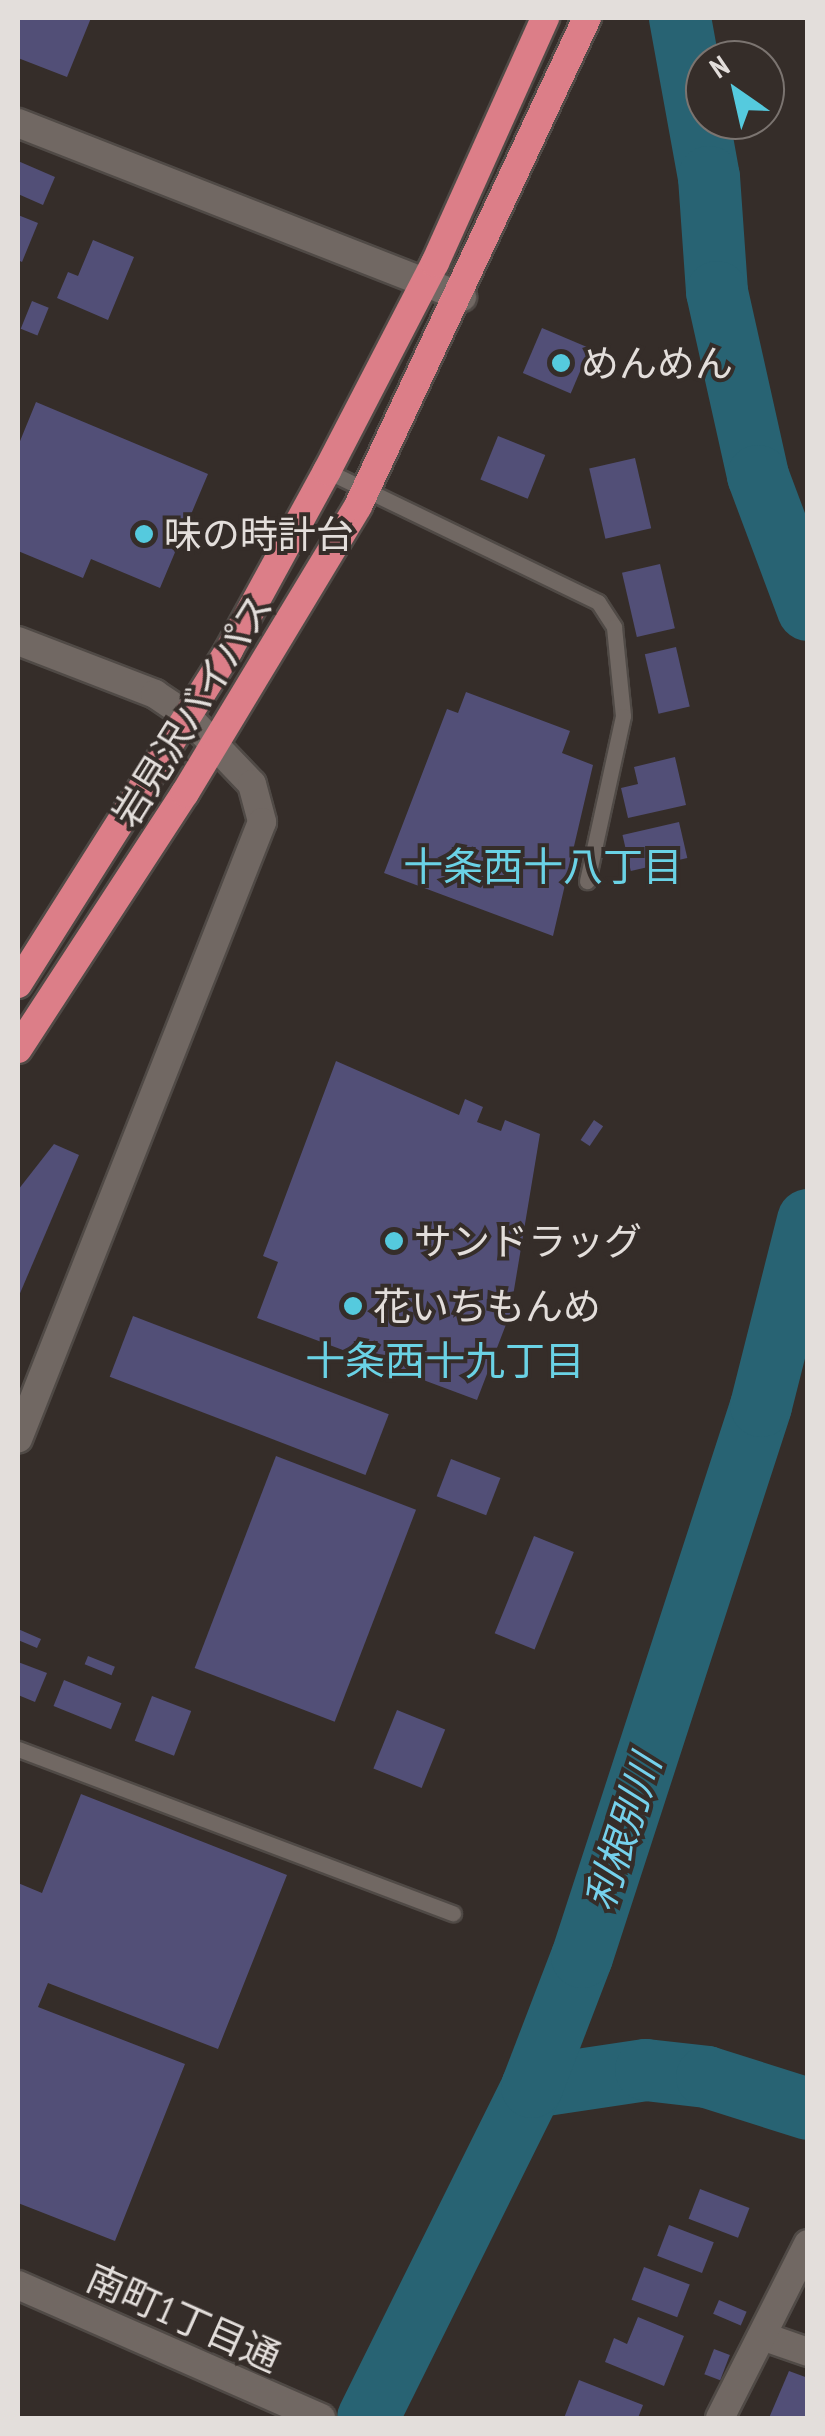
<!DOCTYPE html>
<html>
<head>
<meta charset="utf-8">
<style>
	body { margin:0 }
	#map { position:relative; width:825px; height:2436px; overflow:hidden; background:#352d29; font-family:"PT Sans Narrow","Noto Sans JP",sans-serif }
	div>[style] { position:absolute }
	.river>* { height:62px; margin:-31px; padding:0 31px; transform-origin:31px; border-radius:31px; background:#286373 }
	.building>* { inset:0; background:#524f77; transform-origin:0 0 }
	.roads { filter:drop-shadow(2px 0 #504a46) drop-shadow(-2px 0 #504a46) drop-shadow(0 2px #504a46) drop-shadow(0 -2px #504a46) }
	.service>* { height:15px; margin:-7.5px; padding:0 7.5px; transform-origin:7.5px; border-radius:7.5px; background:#716863 }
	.minor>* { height:28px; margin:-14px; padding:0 14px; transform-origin:14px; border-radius:14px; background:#716863 }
	.tertiary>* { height:28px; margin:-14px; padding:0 14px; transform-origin:14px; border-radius:14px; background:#716863 }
	.trunk>* { height:28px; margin:-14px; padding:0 14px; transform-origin:14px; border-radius:14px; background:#dc7e88 }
	.dots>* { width:28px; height:28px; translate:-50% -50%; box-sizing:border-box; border:5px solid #352d29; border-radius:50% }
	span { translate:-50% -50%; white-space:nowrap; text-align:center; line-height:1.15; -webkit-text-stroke:8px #352d29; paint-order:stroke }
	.poi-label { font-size:38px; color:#e3dedb }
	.left { translate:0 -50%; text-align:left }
	.street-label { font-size:38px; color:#e3dedb }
	.neighbourhood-label { font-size:40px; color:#6ad2e5 }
	.water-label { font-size:40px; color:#75d1ec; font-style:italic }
	.frame { position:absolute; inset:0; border:20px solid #e3dedb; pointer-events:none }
	.north { position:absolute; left:685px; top:40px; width:100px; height:100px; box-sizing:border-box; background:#352d29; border:2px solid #7b7470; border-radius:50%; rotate:326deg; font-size:28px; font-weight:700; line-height:40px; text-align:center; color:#e3dedb }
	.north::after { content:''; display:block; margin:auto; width:35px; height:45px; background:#55cade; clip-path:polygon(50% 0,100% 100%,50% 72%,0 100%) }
</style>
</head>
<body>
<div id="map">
	<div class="river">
		<div style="left:680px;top:18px;width:162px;rotate:79.7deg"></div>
		<div style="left:709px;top:177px;width:115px;rotate:86deg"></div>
		<div style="left:717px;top:292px;width:189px;rotate:77.4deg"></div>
		<div style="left:758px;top:476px;width:143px;rotate:69.5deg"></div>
		<div style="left:532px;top:2087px;width:115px;rotate:-8.5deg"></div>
		<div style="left:646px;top:2070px;width:61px;rotate:6.5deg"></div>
		<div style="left:707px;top:2077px;width:106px;rotate:17.6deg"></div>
		<div style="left:368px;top:2418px;width:369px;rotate:-63.6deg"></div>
		<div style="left:532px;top:2087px;width:139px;rotate:-69deg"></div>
		<div style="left:582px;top:1957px;width:579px;rotate:-72deg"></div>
		<div style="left:761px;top:1406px;width:192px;rotate:-75.8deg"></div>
	</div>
	<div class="building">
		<div style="clip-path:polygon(18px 18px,91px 18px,67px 77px,18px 58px)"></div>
		<div style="clip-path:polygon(18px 161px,55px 177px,43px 205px,18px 194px)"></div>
		<div style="clip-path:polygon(18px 215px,38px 223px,22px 262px,18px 260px)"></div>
		<div style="clip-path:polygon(93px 240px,134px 257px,108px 320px,57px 298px,68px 272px,78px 276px)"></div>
		<div style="left:32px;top:301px;width:18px;height:30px;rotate:22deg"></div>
		<div style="left:542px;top:328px;width:52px;height:49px;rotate:23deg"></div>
		<div style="clip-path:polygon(36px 402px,208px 474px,160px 588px,91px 559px,83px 578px,18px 551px,18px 446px)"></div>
		<div style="left:498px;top:436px;width:51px;height:47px;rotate:22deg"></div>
		<div style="left:635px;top:458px;width:72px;height:47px;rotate:77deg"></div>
		<div style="left:660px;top:564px;width:66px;height:39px;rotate:77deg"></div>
		<div style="left:676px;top:647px;width:61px;height:32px;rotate:77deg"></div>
		<div style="clip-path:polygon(466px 692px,570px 731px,562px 753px,593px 765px,553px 936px,384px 873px,447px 709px,458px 713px)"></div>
		<div style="clip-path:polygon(675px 757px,686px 805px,628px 818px,621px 788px,638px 784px,634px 767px)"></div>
		<div style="left:679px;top:822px;width:37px;height:58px;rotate:77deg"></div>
		<div style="clip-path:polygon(336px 1061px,459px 1115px,465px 1099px,483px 1107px,477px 1122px,501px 1131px,505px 1120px,540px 1134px,510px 1314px,477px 1400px,257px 1318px,278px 1262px,263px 1256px)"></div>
		<div style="left:594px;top:1120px;width:11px;height:24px;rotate:34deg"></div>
		<div style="clip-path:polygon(54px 1144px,79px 1155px,18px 1298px,18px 1190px)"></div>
		<div style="left:133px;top:1316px;width:274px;height:65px;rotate:21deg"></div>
		<div style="left:276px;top:1456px;width:150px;height:227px;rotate:21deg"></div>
		<div style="left:451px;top:1459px;width:53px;height:40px;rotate:21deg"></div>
		<div style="left:534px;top:1536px;width:43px;height:105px;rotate:22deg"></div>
		<div style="clip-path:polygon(18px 1629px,41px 1639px,37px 1648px,18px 1640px)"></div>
		<div style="left:88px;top:1656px;width:29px;height:9px;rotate:22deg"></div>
		<div style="clip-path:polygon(18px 1662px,47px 1673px,35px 1702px,18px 1695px)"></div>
		<div style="left:64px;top:1680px;width:62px;height:28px;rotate:22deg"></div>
		<div style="left:152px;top:1696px;width:42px;height:48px;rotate:21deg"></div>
		<div style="left:397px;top:1710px;width:52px;height:63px;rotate:22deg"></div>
		<div style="clip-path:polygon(81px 1794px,287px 1875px,218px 2049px,48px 1983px,38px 2007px,185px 2064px,115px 2241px,18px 2203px,18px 1883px,42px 1893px)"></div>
		<div style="left:700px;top:2189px;width:53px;height:32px;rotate:21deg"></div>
		<div style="left:669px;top:2225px;width:48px;height:33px;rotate:21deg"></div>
		<div style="left:644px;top:2267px;width:49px;height:35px;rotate:21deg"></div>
		<div style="left:719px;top:2300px;width:30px;height:15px;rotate:23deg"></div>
		<div style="clip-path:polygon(638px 2317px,684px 2336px,664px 2386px,605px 2362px,614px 2338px,627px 2344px)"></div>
		<div style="left:714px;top:2349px;width:17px;height:27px;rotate:21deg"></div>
		<div style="clip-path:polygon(789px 2371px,808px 2378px,808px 2418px,769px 2418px)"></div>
		<div style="clip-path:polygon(579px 2380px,643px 2405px,638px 2418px,564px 2418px)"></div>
	</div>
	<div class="roads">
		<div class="service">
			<div style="left:327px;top:471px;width:301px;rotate:25.8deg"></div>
			<div style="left:598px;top:602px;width:30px;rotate:57deg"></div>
			<div style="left:614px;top:627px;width:89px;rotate:84.2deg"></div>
			<div style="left:623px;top:716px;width:169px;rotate:102.3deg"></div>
			<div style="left:18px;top:1749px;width:465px;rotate:20.7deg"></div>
		</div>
		<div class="minor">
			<div style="left:18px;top:123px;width:477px;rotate:21.4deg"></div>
			<div style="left:762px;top:2336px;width:49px;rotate:19.2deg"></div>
		</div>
		<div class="tertiary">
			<div style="left:18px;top:641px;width:147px;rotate:21.1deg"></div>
			<div style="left:155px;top:694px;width:37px;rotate:34deg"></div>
			<div style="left:186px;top:715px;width:95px;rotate:46.3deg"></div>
			<div style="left:252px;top:784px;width:39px;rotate:75deg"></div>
			<div style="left:262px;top:822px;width:663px;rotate:111.58deg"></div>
			<div style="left:18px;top:2285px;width:331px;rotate:23.7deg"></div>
			<div style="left:720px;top:2418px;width:195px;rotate:-63.2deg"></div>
		</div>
		<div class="trunk">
			<div style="left:18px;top:984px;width:395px;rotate:-57.7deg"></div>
			<div style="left:229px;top:650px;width:204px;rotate:-61.3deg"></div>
			<div style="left:327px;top:471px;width:234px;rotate:-62.6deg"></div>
			<div style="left:435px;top:263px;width:269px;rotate:-65.8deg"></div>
			<div style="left:18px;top:1049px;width:306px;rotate:-56.9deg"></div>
			<div style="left:185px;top:793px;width:335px;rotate:-58.9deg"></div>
			<div style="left:358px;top:506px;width:539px;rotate:-64.86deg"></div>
		</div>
	</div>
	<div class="dots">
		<div style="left:561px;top:363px;background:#55cade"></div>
		<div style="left:144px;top:534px;background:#55cade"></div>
		<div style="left:394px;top:1241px;background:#55cade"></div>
		<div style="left:353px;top:1306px;background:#55cade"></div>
	</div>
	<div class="poi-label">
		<span class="left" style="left:581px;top:363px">めんめん</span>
		<span class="left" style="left:164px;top:534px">味の時計台</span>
		<span class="left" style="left:414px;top:1241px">サンドラッグ</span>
		<span class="left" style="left:373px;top:1306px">花いちもんめ</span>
	</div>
	<div class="street-label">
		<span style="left:192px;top:710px;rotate:-58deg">岩見沢バイパス</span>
		<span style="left:184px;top:2317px;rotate:24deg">南町1丁目通</span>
	</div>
	<div class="neighbourhood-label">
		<span style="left:543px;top:866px">十条西十八丁目</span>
		<span style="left:445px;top:1360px">十条西十九丁目</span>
	</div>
	<div class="water-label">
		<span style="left:622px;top:1832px;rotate:-72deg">利根別川</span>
	</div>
	<div class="frame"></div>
	<div class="north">N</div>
</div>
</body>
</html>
